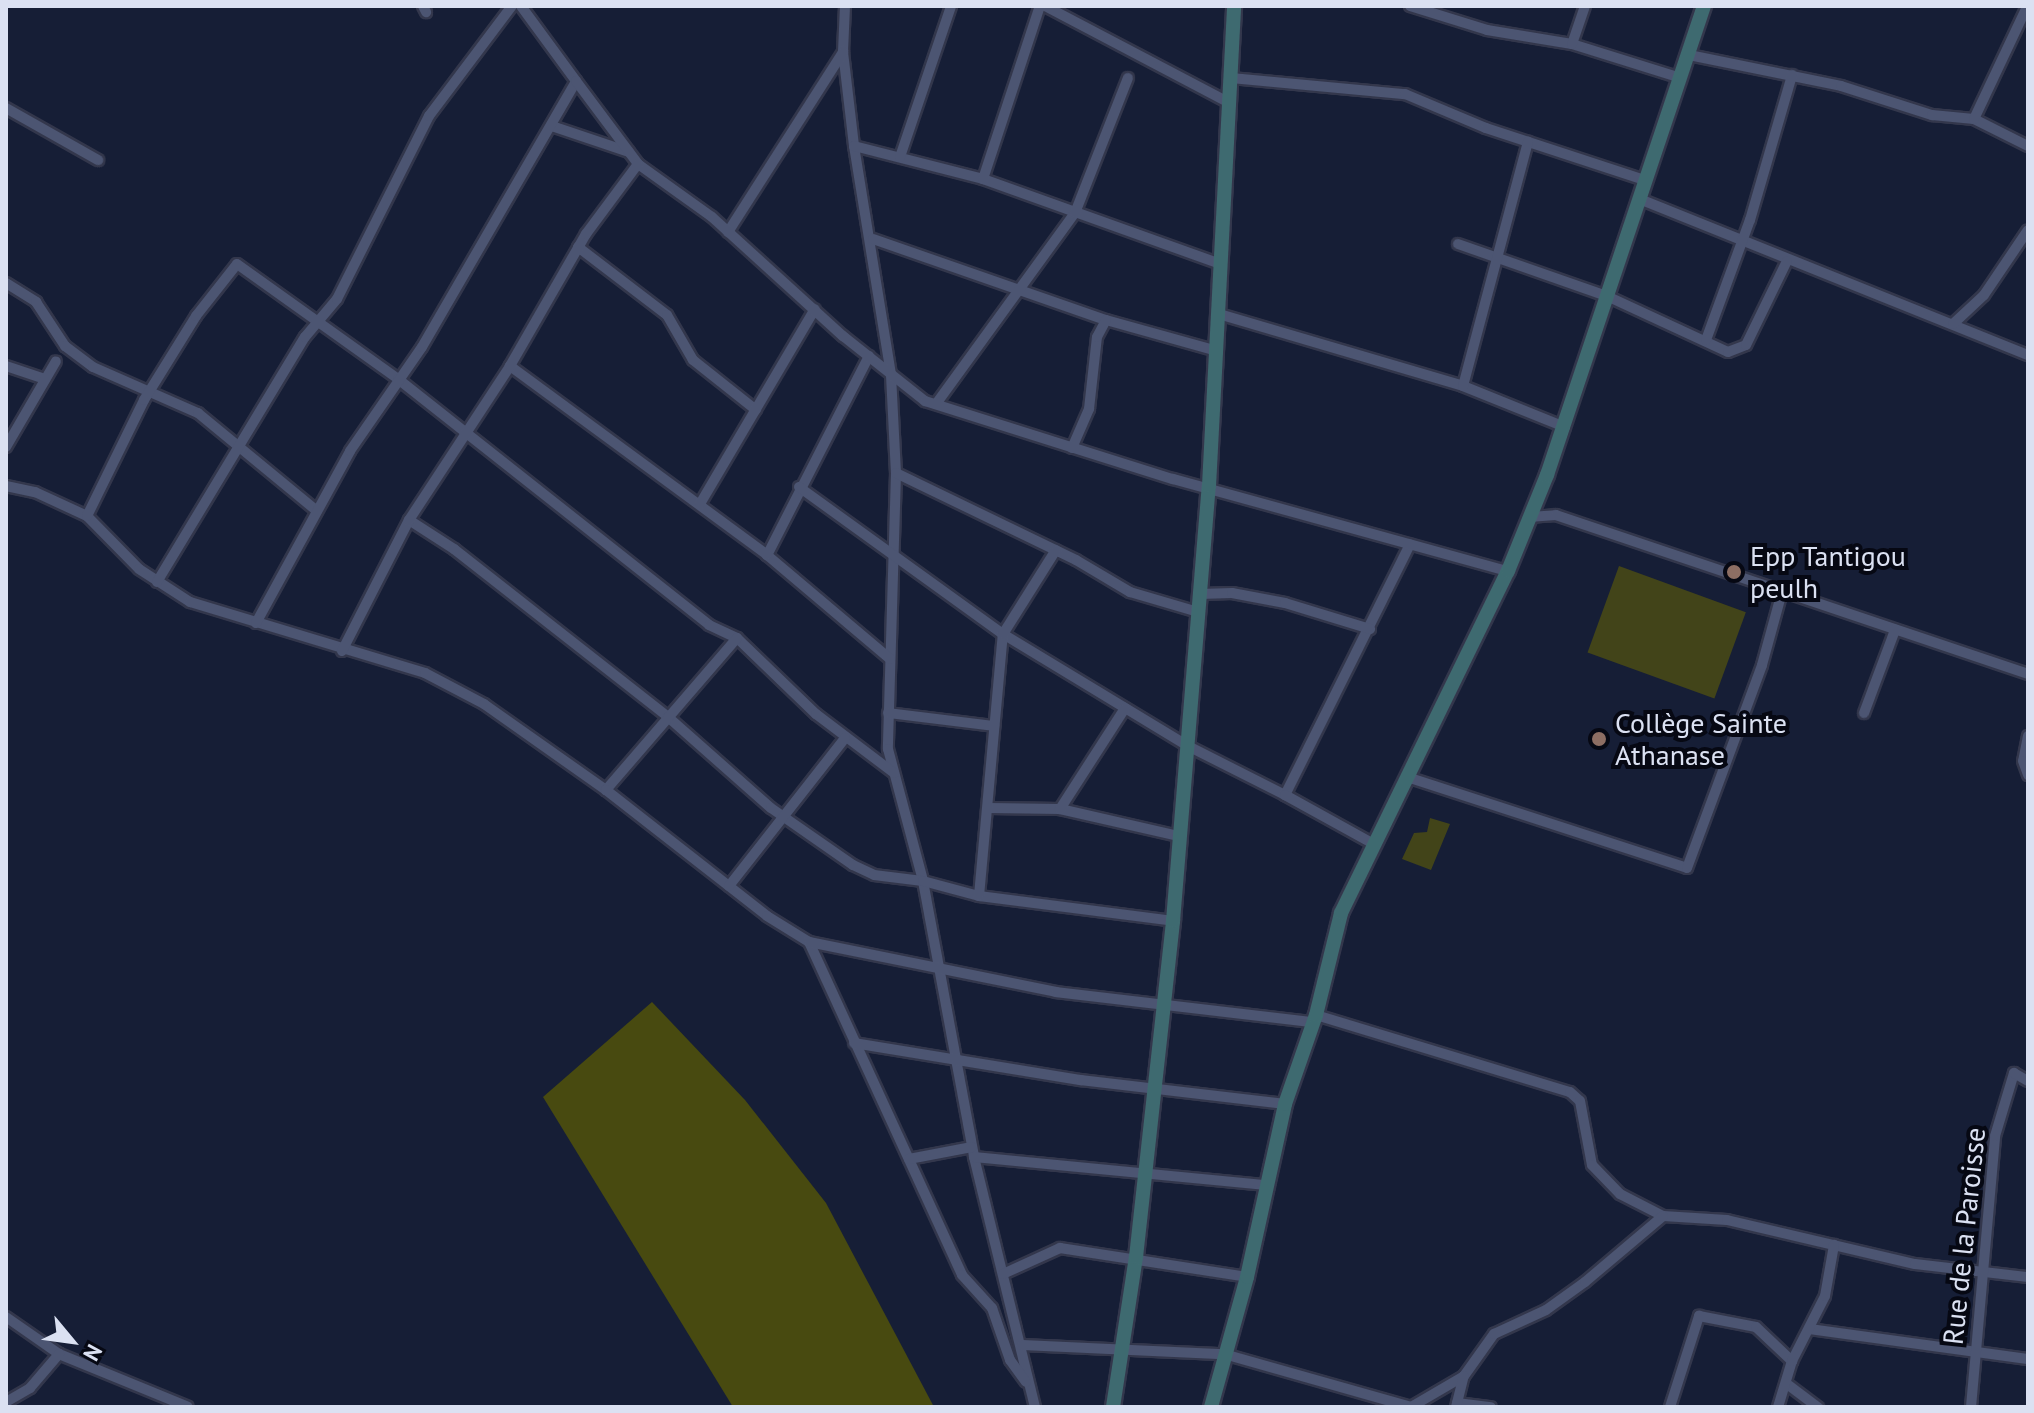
<!DOCTYPE html>
<html>
<head>
<meta charset="utf-8">
<style>
	body { margin:0 }
	#map { position:relative; width:2034px; height:1413px; overflow:hidden; background:#161e36; font-family:"PT Sans",sans-serif }
	div>[style] { position:absolute }
	.green>* { inset:0; background:#424419; transform-origin:0 0 }
	.forest>* { inset:0; background:#484a10 }
	.roads { filter:drop-shadow(2px 0 #33374c) drop-shadow(-2px 0 #33374c) drop-shadow(0 2px #33374c) drop-shadow(0 -2px #33374c) }
	.street>* { height:10px; margin:-5px; padding:0 5px; transform-origin:5px; border-radius:5px; background:#4c5572 }
	.secondary>* { height:14px; margin:-7px; padding:0 7px; transform-origin:7px; border-radius:7px; background:#3e6a70 }
	.dots>* { width:22px; height:22px; translate:-50% -50%; box-sizing:border-box; border:4px solid #060813; border-radius:50% }
	span { translate:-50% -50%; white-space:nowrap; text-align:center; line-height:1.15; -webkit-text-stroke:8px #060813; paint-order:stroke }
	.poi-label { font-size:28px; color:#dbe1f2 }
	.left { translate:0 -50%; text-align:left }
	.street-label { font-size:28px; color:#dbe1f2 }
	.frame { position:absolute; inset:0; border:8px solid #dbe1f2; pointer-events:none }
	.north { position:absolute; left:32px; top:1301px; width:80px; height:80px; -webkit-text-stroke:6px #060813; paint-order:stroke; rotate:119deg; font-size:22px; font-weight:700; line-height:32px; text-align:center; color:#dbe1f2 }
	.north::after { content:''; display:block; margin:auto; width:28px; height:36px; background:#dbe1f2; clip-path:polygon(50% 0,100% 100%,50% 72%,0 100%) }
</style>
</head>
<body>
<div id="map">
	<div class="green">
		<div style="left:1619px;top:566px;width:135px;height:92px;rotate:20deg"></div>
		<div style="clip-path:polygon(1430px 818px,1450px 824px,1431px 870px,1402px 859px,1414px 833px,1427px 832px)"></div>
	</div>
	<div class="forest">
		<div style="clip-path:polygon(652px 1002px,745px 1100px,826px 1203px,934px 1407px,733px 1407px,543px 1097px)"></div>
	</div>
	<div class="roads">
		<div class="street">
			<div style="left:423px;top:6px;width:7px;rotate:63deg"></div>
			<div style="left:521px;top:6px;width:93px;rotate:53.7deg"></div>
			<div style="left:845px;top:6px;width:46px;rotate:92.5deg"></div>
			<div style="left:843px;top:52px;width:95px;rotate:83.3deg"></div>
			<div style="left:854px;top:146px;width:232px;rotate:80.8deg"></div>
			<div style="left:891px;top:375px;width:98px;rotate:87.1deg"></div>
			<div style="left:896px;top:473px;width:276px;rotate:91.7deg"></div>
			<div style="left:888px;top:749px;width:137px;rotate:75.1deg"></div>
			<div style="left:923px;top:881px;width:281px;rotate:79.5deg"></div>
			<div style="left:974px;top:1157px;width:257px;rotate:76.3deg"></div>
			<div style="left:1045px;top:6px;width:209px;rotate:27.7deg"></div>
			<div style="left:1410px;top:6px;width:81px;rotate:17.3deg"></div>
			<div style="left:1487px;top:30px;width:86px;rotate:9.4deg"></div>
			<div style="left:1572px;top:44px;width:114px;rotate:17.3deg"></div>
			<div style="left:1572px;top:44px;width:40px;rotate:-71.1deg"></div>
			<div style="left:1689px;top:55px;width:155px;rotate:11.5deg"></div>
			<div style="left:1841px;top:86px;width:96px;rotate:17.7deg"></div>
			<div style="left:1932px;top:115px;width:42px;rotate:5.4deg"></div>
			<div style="left:1974px;top:119px;width:60px;rotate:26.6deg"></div>
			<div style="left:1231px;top:78px;width:175px;rotate:5.3deg"></div>
			<div style="left:1405px;top:94px;width:88px;rotate:22.8deg"></div>
			<div style="left:1486px;top:128px;width:169px;rotate:18.2deg"></div>
			<div style="left:6px;top:108px;width:106px;rotate:29.5deg"></div>
			<div style="left:1974px;top:119px;width:122px;rotate:-64.7deg"></div>
			<div style="left:552px;top:126px;width:81px;rotate:18.7deg"></div>
			<div style="left:854px;top:146px;width:133px;rotate:14.3deg"></div>
			<div style="left:983px;top:179px;width:253px;rotate:19.7deg"></div>
			<div style="left:900px;top:157px;width:159px;rotate:-71.3deg"></div>
			<div style="left:983px;top:179px;width:182px;rotate:-71.8deg"></div>
			<div style="left:1642px;top:200px;width:416px;rotate:21.9deg"></div>
			<div style="left:728px;top:232px;width:214px;rotate:-57.4deg"></div>
			<div style="left:873px;top:239px;width:247px;rotate:19.2deg"></div>
			<div style="left:1106px;top:320px;width:115px;rotate:15.6deg"></div>
			<div style="left:1458px;top:244px;width:160px;rotate:19.3deg"></div>
			<div style="left:1609px;top:297px;width:131px;rotate:24.8deg"></div>
			<div style="left:1728px;top:352px;width:19px;rotate:-21deg"></div>
			<div style="left:1746px;top:345px;width:93px;rotate:-64deg"></div>
			<div style="left:578px;top:247px;width:112px;rotate:37.4deg"></div>
			<div style="left:667px;top:315px;width:52px;rotate:60deg"></div>
			<div style="left:693px;top:360px;width:80px;rotate:38.4deg"></div>
			<div style="left:6px;top:283px;width:36px;rotate:32deg"></div>
			<div style="left:36px;top:302px;width:53px;rotate:56.6deg"></div>
			<div style="left:65px;top:346px;width:35px;rotate:37deg"></div>
			<div style="left:93px;top:367px;width:115px;rotate:23.7deg"></div>
			<div style="left:198px;top:413px;width:154px;rotate:39.5deg"></div>
			<div style="left:1219px;top:314px;width:254px;rotate:16.4deg"></div>
			<div style="left:1463px;top:386px;width:110px;rotate:21.9deg"></div>
			<div style="left:1953px;top:324px;width:42px;rotate:-43.1deg"></div>
			<div style="left:1984px;top:295px;width:78px;rotate:-55.9deg"></div>
			<div style="left:1706px;top:340px;width:128px;rotate:-69.9deg"></div>
			<div style="left:1750px;top:220px;width:151px;rotate:-73.8deg"></div>
			<div style="left:869px;top:356px;width:224px;rotate:117.1deg"></div>
			<div style="left:767px;top:555px;width:161px;rotate:40.2deg"></div>
			<div style="left:6px;top:366px;width:41px;rotate:18.4deg"></div>
			<div style="left:510px;top:366px;width:319px;rotate:36.3deg"></div>
			<div style="left:1463px;top:386px;width:253px;rotate:-75.1deg"></div>
			<div style="left:936px;top:404px;width:236px;rotate:-54deg"></div>
			<div style="left:1075px;top:213px;width:145px;rotate:-68.6deg"></div>
			<div style="left:6px;top:447px;width:99px;rotate:-59.8deg"></div>
			<div style="left:1072px;top:448px;width:43px;rotate:-66.4deg"></div>
			<div style="left:1089px;top:409px;width:72px;rotate:-83.7deg"></div>
			<div style="left:1097px;top:337px;width:19px;rotate:-62deg"></div>
			<div style="left:896px;top:473px;width:200px;rotate:25.8deg"></div>
			<div style="left:1076px;top:560px;width:63px;rotate:30.7deg"></div>
			<div style="left:1130px;top:592px;width:71px;rotate:16.4deg"></div>
			<div style="left:6px;top:486px;width:30px;rotate:12deg"></div>
			<div style="left:35px;top:492px;width:57px;rotate:24.8deg"></div>
			<div style="left:87px;top:516px;width:74px;rotate:45.5deg"></div>
			<div style="left:139px;top:569px;width:61px;rotate:32.9deg"></div>
			<div style="left:190px;top:602px;width:245px;rotate:16.8deg"></div>
			<div style="left:425px;top:673px;width:67px;rotate:27.7deg"></div>
			<div style="left:484px;top:704px;width:149px;rotate:35.2deg"></div>
			<div style="left:799px;top:487px;width:251px;rotate:35.8deg"></div>
			<div style="left:1003px;top:634px;width:216px;rotate:31.2deg"></div>
			<div style="left:1188px;top:746px;width:109px;rotate:26.8deg"></div>
			<div style="left:1285px;top:795px;width:280px;rotate:-63.5deg"></div>
			<div style="left:700px;top:504px;width:226px;rotate:-59.5deg"></div>
			<div style="left:87px;top:516px;width:129px;rotate:-63.8deg"></div>
			<div style="left:144px;top:400px;width:99px;rotate:-58.2deg"></div>
			<div style="left:196px;top:316px;width:66px;rotate:-51.7deg"></div>
			<div style="left:237px;top:264px;width:198px;rotate:35.5deg"></div>
			<div style="left:398px;top:379px;width:397px;rotate:38.3deg"></div>
			<div style="left:709px;top:625px;width:31px;rotate:25deg"></div>
			<div style="left:737px;top:638px;width:110px;rotate:43.9deg"></div>
			<div style="left:816px;top:714px;width:98px;rotate:37.1deg"></div>
			<div style="left:1529px;top:517px;width:27px;rotate:-4deg"></div>
			<div style="left:1556px;top:515px;width:498px;rotate:18.6deg"></div>
			<div style="left:409px;top:520px;width:54px;rotate:32.8deg"></div>
			<div style="left:454px;top:549px;width:272px;rotate:38.1deg"></div>
			<div style="left:668px;top:717px;width:137px;rotate:41.5deg"></div>
			<div style="left:771px;top:808px;width:100px;rotate:34.8deg"></div>
			<div style="left:853px;top:865px;width:23px;rotate:25deg"></div>
			<div style="left:874px;top:875px;width:49px;rotate:7deg"></div>
			<div style="left:923px;top:881px;width:58px;rotate:15deg"></div>
			<div style="left:979px;top:896px;width:196px;rotate:7.3deg"></div>
			<div style="left:157px;top:582px;width:286px;rotate:-58.9deg"></div>
			<div style="left:305px;top:337px;width:50px;rotate:-49.9deg"></div>
			<div style="left:337px;top:299px;width:205px;rotate:-63.3deg"></div>
			<div style="left:429px;top:116px;width:138px;rotate:-53deg"></div>
			<div style="left:1200px;top:594px;width:32px;rotate:-2deg"></div>
			<div style="left:1232px;top:593px;width:54px;rotate:10.7deg"></div>
			<div style="left:1285px;top:603px;width:89px;rotate:17deg"></div>
			<div style="left:256px;top:623px;width:196px;rotate:-61.3deg"></div>
			<div style="left:350px;top:451px;width:126px;rotate:-55.3deg"></div>
			<div style="left:422px;top:347px;width:307px;rotate:-59.9deg"></div>
			<div style="left:576px;top:81px;width:104px;rotate:53.2deg"></div>
			<div style="left:638px;top:164px;width:91px;rotate:35.6deg"></div>
			<div style="left:712px;top:217px;width:177px;rotate:42.3deg"></div>
			<div style="left:843px;top:336px;width:105px;rotate:38.4deg"></div>
			<div style="left:925px;top:401px;width:260px;rotate:17.5deg"></div>
			<div style="left:1173px;top:479px;width:347px;rotate:15.4deg"></div>
			<div style="left:737px;top:638px;width:201px;rotate:130.8deg"></div>
			<div style="left:606px;top:790px;width:204px;rotate:38deg"></div>
			<div style="left:767px;top:916px;width:49px;rotate:31.8deg"></div>
			<div style="left:809px;top:942px;width:366px;rotate:65.3deg"></div>
			<div style="left:962px;top:1275px;width:45px;rotate:47.7deg"></div>
			<div style="left:992px;top:1308px;width:55px;rotate:70.9deg"></div>
			<div style="left:1010px;top:1360px;width:27px;rotate:54deg"></div>
			<div style="left:342px;top:651px;width:147px;rotate:-62.9deg"></div>
			<div style="left:409px;top:520px;width:184px;rotate:-56.7deg"></div>
			<div style="left:510px;top:366px;width:152px;rotate:-60.1deg"></div>
			<div style="left:586px;top:234px;width:87px;rotate:-53.4deg"></div>
			<div style="left:888px;top:713px;width:107px;rotate:7deg"></div>
			<div style="left:1864px;top:713px;width:89px;rotate:-69.5deg"></div>
			<div style="left:2028px;top:736px;width:25px;rotate:101deg"></div>
			<div style="left:2023px;top:761px;width:15px;rotate:70deg"></div>
			<div style="left:1407px;top:777px;width:294px;rotate:18deg"></div>
			<div style="left:1687px;top:868px;width:216px;rotate:-69.7deg"></div>
			<div style="left:1762px;top:665px;width:80px;rotate:-74.7deg"></div>
			<div style="left:1285px;top:795px;width:99px;rotate:28.9deg"></div>
			<div style="left:989px;top:808px;width:71px;rotate:0.8deg"></div>
			<div style="left:1060px;top:809px;width:122px;rotate:12.8deg"></div>
			<div style="left:1060px;top:809px;width:120px;rotate:-57.2deg"></div>
			<div style="left:729px;top:886px;width:188px;rotate:-51.9deg"></div>
			<div style="left:979px;top:896px;width:263px;rotate:-84.8deg"></div>
			<div style="left:1003px;top:634px;width:99px;rotate:-57.8deg"></div>
			<div style="left:809px;top:942px;width:252px;rotate:11.4deg"></div>
			<div style="left:1056px;top:992px;width:258px;rotate:6.7deg"></div>
			<div style="left:1316px;top:1015px;width:265px;rotate:16.9deg"></div>
			<div style="left:1570px;top:1092px;width:13px;rotate:42deg"></div>
			<div style="left:1580px;top:1101px;width:65px;rotate:79.4deg"></div>
			<div style="left:1592px;top:1165px;width:40px;rotate:46deg"></div>
			<div style="left:1620px;top:1194px;width:48px;rotate:27.1deg"></div>
			<div style="left:1663px;top:1216px;width:64px;rotate:3.6deg"></div>
			<div style="left:1727px;top:1220px;width:193px;rotate:13.2deg"></div>
			<div style="left:1915px;top:1264px;width:114px;rotate:6.6deg"></div>
			<div style="left:854px;top:1043px;width:230px;rotate:9.3deg"></div>
			<div style="left:1081px;top:1080px;width:205px;rotate:6.7deg"></div>
			<div style="left:974px;top:1157px;width:291px;rotate:5.5deg"></div>
			<div style="left:909px;top:1159px;width:64px;rotate:-10.8deg"></div>
			<div style="left:1003px;top:1274px;width:63px;rotate:-24.5deg"></div>
			<div style="left:1060px;top:1248px;width:189px;rotate:8.8deg"></div>
			<div style="left:6px;top:1317px;width:65px;rotate:34.9deg"></div>
			<div style="left:59px;top:1354px;width:139px;rotate:22.3deg"></div>
			<div style="left:1809px;top:1329px;width:221px;rotate:7.8deg"></div>
			<div style="left:1022px;top:1345px;width:202px;rotate:2.6deg"></div>
			<div style="left:1224px;top:1354px;width:194px;rotate:15.8deg"></div>
			<div style="left:1787px;top:1384px;width:39px;rotate:37deg"></div>
			<div style="left:6px;top:1402px;width:28px;rotate:-30deg"></div>
			<div style="left:30px;top:1388px;width:45px;rotate:-49.5deg"></div>
			<div style="left:1457px;top:1403px;width:34px;rotate:7deg"></div>
			<div style="left:1411px;top:1407px;width:61px;rotate:-30.3deg"></div>
			<div style="left:1464px;top:1376px;width:52px;rotate:-54.5deg"></div>
			<div style="left:1494px;top:1334px;width:57px;rotate:-24.8deg"></div>
			<div style="left:1546px;top:1310px;width:48px;rotate:-35.7deg"></div>
			<div style="left:1585px;top:1282px;width:102px;rotate:-40.2deg"></div>
			<div style="left:1456px;top:1407px;width:32px;rotate:-76deg"></div>
			<div style="left:1670px;top:1407px;width:96px;rotate:-72.3deg"></div>
			<div style="left:1699px;top:1316px;width:58px;rotate:10.9deg"></div>
			<div style="left:1756px;top:1327px;width:50px;rotate:43.4deg"></div>
			<div style="left:1778px;top:1407px;width:48px;rotate:-73.1deg"></div>
			<div style="left:1792px;top:1361px;width:73px;rotate:-63.1deg"></div>
			<div style="left:1825px;top:1296px;width:52px;rotate:-80deg"></div>
			<div style="left:1971px;top:1407px;width:272px;rotate:-84.9deg"></div>
			<div style="left:1995px;top:1136px;width:66px;rotate:-73.2deg"></div>
			<div style="left:2014px;top:1073px;width:16px;rotate:30deg"></div>
		</div>
		<div class="secondary">
			<div style="left:1113px;top:1407px;width:152px;rotate:-81.3deg"></div>
			<div style="left:1136px;top:1257px;width:338px;rotate:-83.7deg"></div>
			<div style="left:1173px;top:921px;width:436px;rotate:-85.3deg"></div>
			<div style="left:1209px;top:486px;width:481px;rotate:-87deg"></div>
			<div style="left:1211px;top:1407px;width:135px;rotate:-74.5deg"></div>
			<div style="left:1247px;top:1277px;width:177px;rotate:-77.6deg"></div>
			<div style="left:1285px;top:1104px;width:94px;rotate:-70.8deg"></div>
			<div style="left:1316px;top:1015px;width:105px;rotate:-76.2deg"></div>
			<div style="left:1341px;top:913px;width:381px;rotate:-64deg"></div>
			<div style="left:1508px;top:571px;width:104px;rotate:-67.9deg"></div>
			<div style="left:1547px;top:475px;width:495px;rotate:-71.5deg"></div>
		</div>
	</div>
	<div class="dots">
		<div style="left:1734px;top:572px;background:#8d6e63"></div>
		<div style="left:1599px;top:739px;background:#8d6e63"></div>
	</div>
	<div class="poi-label">
		<span class="left" style="left:1750px;top:572px">Epp Tantigou<br>peulh</span>
		<span class="left" style="left:1615px;top:739px">Collège Sainte<br>Athanase</span>
	</div>
	<div class="street-label">
		<span style="left:1964px;top:1236px;rotate:-84deg">Rue de la Paroisse</span>
	</div>
	<div class="frame"></div>
	<div class="north">N</div>
</div>
</body>
</html>
